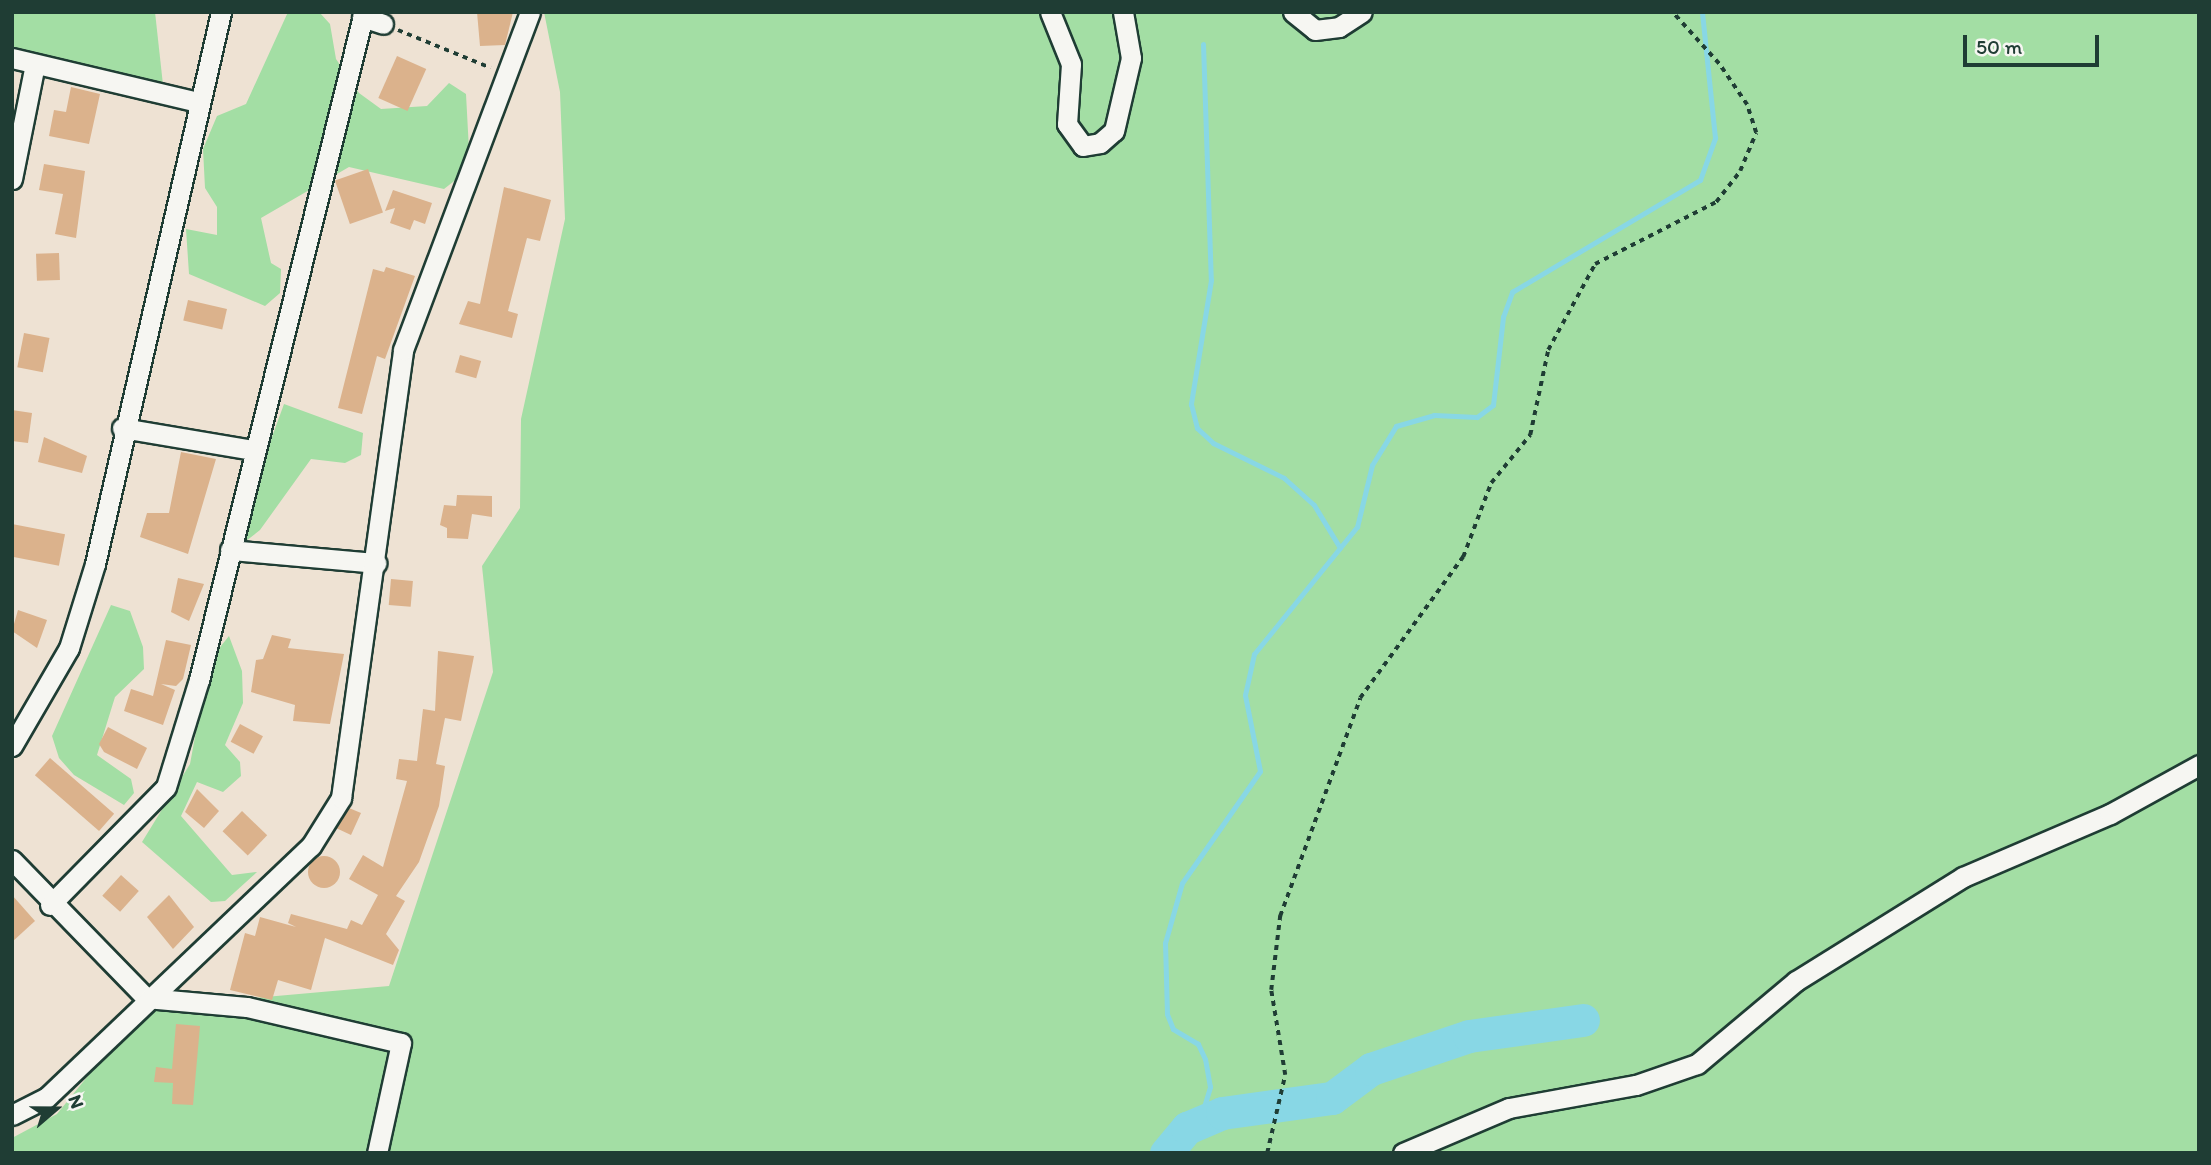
<!DOCTYPE html>
<html>
<head>
<meta charset="utf-8">
<style>
	body { margin:0 }
	#map { position:relative; width:2211px; height:1165px; overflow:hidden; background:#eee2d3; font-family:Itim,sans-serif }
	div>[style] { position:absolute }
	.green>* { inset:0; background:#a3dea4 }
	.stream>* { height:5px; margin:-2.5px; padding:0 2.5px; transform-origin:2.5px; border-radius:2.5px; background:#88d7e5 }
	.river>* { height:33px; margin:-16.5px; padding:0 16.5px; transform-origin:16.5px; border-radius:16.5px; background:#88d7e5 }
	.building>* { inset:0; background:#dbb28c; transform-origin:0 0 }
	.round { border-radius:50% }
	.path>* { height:3.5px; margin-top:-1.75px; transform-origin:0; background:repeating-linear-gradient(90deg,#1f3d34 0 5px,transparent 0 10px) }
	.roads { filter:drop-shadow(2px 0 #1f3d34) drop-shadow(-2px 0 #1f3d34) drop-shadow(0 2px #1f3d34) drop-shadow(0 -2px #1f3d34) }
	.minor>* { height:19px; margin:-9.5px; padding:0 9.5px; transform-origin:9.5px; border-radius:9.5px; background:#f6f6f2 }
	span { translate:-50% -50%; white-space:nowrap; text-align:center; line-height:1.15; -webkit-text-stroke:7px #f6f6f2; paint-order:stroke }
	.frame { position:absolute; inset:0; border:14px solid #1f3d34; pointer-events:none }
	.north { position:absolute; left:21px; top:1074px; width:70px; height:70px; -webkit-text-stroke:5px #f6f6f2; paint-order:stroke; rotate:70deg; font-size:19px; font-weight:700; line-height:28px; text-align:center; color:#1f3d34 }
	.north::after { content:''; display:block; margin:auto; width:24px; height:32px; background:#1f3d34; clip-path:polygon(50% 0,100% 100%,50% 72%,0 100%) }
	.scale { position:absolute; left:1963px; top:35px; width:136px; height:32px; box-sizing:border-box; border:4px solid #1f3d34; border-top:0; padding-left:9px; font-size:21px; line-height:24px; white-space:nowrap; color:#1f3d34; -webkit-text-stroke:5px #f6f6f2; paint-order:stroke }
</style>
</head>
<body>
<div id="map">
	<div class="green">
		<div style="clip-path:polygon(12px 12px,155px 12px,164px 94px,12px 63px)"></div>
		<div style="clip-path:polygon(288px 12px,320px 13px,330px 24px,336px 59px,359px 93px,381px 109px,427px 106px,449px 83px,466px 94px,469px 150px,458px 178px,444px 189px,349px 167px,261px 218px,271px 263px,281px 269px,280px 293px,265px 306px,189px 274px,186px 229px,217px 235px,217px 207px,205px 188px,203px 149px,217px 116px,246px 104px)"></div>
		<div style="clip-path:polygon(544px 12px,2199px 12px,2199px 1153px,12px 1153px,12px 1138px,57px 1114px,143px 1008px,389px 986px,493px 672px,482px 566px,520px 508px,521px 419px,565px 219px,560px 92px)"></div>
		<div style="clip-path:polygon(284px 404px,363px 433px,361px 455px,345px 463px,311px 459px,260px 530px,246px 541px,237px 533px)"></div>
		<div style="clip-path:polygon(111px 605px,130px 611px,143px 647px,144px 669px,115px 697px,97px 755px,131px 779px,134px 793px,124px 805px,74px 775px,59px 758px,52px 736px)"></div>
		<div style="clip-path:polygon(229px 636px,242px 671px,243px 703px,225px 745px,240px 762px,241px 776px,223px 792px,197px 782px,181px 816px,232px 875px,257px 872px,225px 901px,211px 902px,142px 842px,190px 764px,209px 661px)"></div>
	</div>
	<div class="stream">
		<div style="left:1203px;top:44px;width:236px;rotate:88.1deg"></div>
		<div style="left:1211px;top:280px;width:126px;rotate:99.2deg"></div>
		<div style="left:1191px;top:404px;width:25px;rotate:76deg"></div>
		<div style="left:1197px;top:428px;width:22px;rotate:43deg"></div>
		<div style="left:1213px;top:443px;width:79px;rotate:26.2deg"></div>
		<div style="left:1284px;top:478px;width:40px;rotate:42deg"></div>
		<div style="left:1314px;top:505px;width:50px;rotate:58.8deg"></div>
		<div style="left:1199px;top:1123px;width:38px;rotate:-73deg"></div>
		<div style="left:1210px;top:1087px;width:28px;rotate:-100deg"></div>
		<div style="left:1205px;top:1059px;width:17px;rotate:-115deg"></div>
		<div style="left:1198px;top:1044px;width:29px;rotate:-149deg"></div>
		<div style="left:1173px;top:1029px;width:16px;rotate:-112deg"></div>
		<div style="left:1167px;top:1014px;width:71px;rotate:-91.6deg"></div>
		<div style="left:1165px;top:943px;width:62px;rotate:-74.2deg"></div>
		<div style="left:1182px;top:883px;width:136px;rotate:-55.1deg"></div>
		<div style="left:1260px;top:771px;width:77px;rotate:-101.2deg"></div>
		<div style="left:1245px;top:695px;width:42px;rotate:-77.6deg"></div>
		<div style="left:1254px;top:654px;width:164px;rotate:-51deg"></div>
		<div style="left:1357px;top:527px;width:64px;rotate:-76.4deg"></div>
		<div style="left:1372px;top:465px;width:46px;rotate:-58.4deg"></div>
		<div style="left:1396px;top:426px;width:40px;rotate:-16deg"></div>
		<div style="left:1434px;top:415px;width:43px;rotate:2.7deg"></div>
		<div style="left:1477px;top:417px;width:20px;rotate:-37deg"></div>
		<div style="left:1493px;top:405px;width:89px;rotate:-83.5deg"></div>
		<div style="left:1503px;top:317px;width:27px;rotate:-70deg"></div>
		<div style="left:1512px;top:292px;width:219px;rotate:-30.8deg"></div>
		<div style="left:1700px;top:180px;width:45px;rotate:-70.3deg"></div>
		<div style="left:1715px;top:138px;width:127px;rotate:-95.9deg"></div>
	</div>
	<div class="river">
		<div style="left:1166px;top:1153px;width:33px;rotate:-50deg"></div>
		<div style="left:1187px;top:1128px;width:38px;rotate:-23deg"></div>
		<div style="left:1222px;top:1113px;width:111px;rotate:-7.8deg"></div>
		<div style="left:1332px;top:1098px;width:49px;rotate:-36.6deg"></div>
		<div style="left:1371px;top:1069px;width:103px;rotate:-18.6deg"></div>
		<div style="left:1469px;top:1036px;width:115px;rotate:-8deg"></div>
	</div>
	<div class="building">
		<div style="clip-path:polygon(477px 12px,513px 12px,505px 45px,480px 46px)"></div>
		<div style="left:397px;top:56px;width:32px;height:46px;rotate:24deg"></div>
		<div style="clip-path:polygon(71px 87px,100px 94px,89px 144px,49px 136px,54px 110px,66px 112px)"></div>
		<div style="clip-path:polygon(44px 164px,85px 171px,76px 238px,55px 234px,63px 194px,39px 190px)"></div>
		<div style="left:368px;top:169px;width:46px;height:35px;rotate:71deg"></div>
		<div style="clip-path:polygon(504px 187px,551px 200px,540px 241px,527px 238px,508px 311px,518px 314px,512px 338px,459px 324px,468px 301px,480px 304px)"></div>
		<div style="clip-path:polygon(393px 190px,432px 203px,425px 224px,414px 220px,410px 230px,390px 223px,395px 208px,385px 211px)"></div>
		<div style="left:59px;top:253px;width:27px;height:23px;rotate:88deg"></div>
		<div style="clip-path:polygon(386px 267px,415px 276px,385px 359px,377px 356px,362px 414px,338px 408px,373px 269px,384px 272px)"></div>
		<div style="left:188px;top:300px;width:40px;height:21px;rotate:13deg"></div>
		<div style="left:24px;top:333px;width:26px;height:35px;rotate:11deg"></div>
		<div style="left:460px;top:355px;width:22px;height:18px;rotate:16deg"></div>
		<div style="clip-path:polygon(12px 410px,32px 413px,28px 443px,12px 441px)"></div>
		<div style="clip-path:polygon(44px 437px,87px 456px,82px 473px,38px 462px)"></div>
		<div style="clip-path:polygon(181px 452px,216px 459px,188px 554px,140px 537px,147px 513px,169px 513px)"></div>
		<div style="clip-path:polygon(457px 495px,492px 496px,492px 517px,472px 514px,468px 539px,447px 538px,447px 528px,440px 525px,444px 505px,456px 506px)"></div>
		<div style="left:12px;top:524px;width:54px;height:32px;rotate:11deg"></div>
		<div style="clip-path:polygon(178px 578px,204px 584px,189px 621px,171px 612px)"></div>
		<div style="left:391px;top:579px;width:22px;height:26px;rotate:5deg"></div>
		<div style="clip-path:polygon(18px 610px,47px 620px,37px 648px,12px 631px)"></div>
		<div style="clip-path:polygon(272px 635px,291px 639px,288px 648px,344px 654px,330px 724px,293px 721px,295px 705px,251px 692px,256px 660px,263px 659px)"></div>
		<div style="clip-path:polygon(166px 640px,191px 645px,183px 679px,176px 686px,161px 684px,175px 690px,163px 725px,124px 711px,131px 689px,153px 696px)"></div>
		<div style="clip-path:polygon(438px 651px,474px 656px,461px 721px,445px 718px,436px 764px,445px 766px,439px 806px,419px 862px,396px 896px,405px 901px,386px 934px,399px 950px,393px 965px,325px 938px,311px 990px,278px 980px,272px 1000px,230px 990px,245px 933px,255px 936px,260px 917px,296px 927px,288px 923px,291px 914px,347px 929px,351px 920px,362px 925px,378px 895px,349px 879px,363px 855px,383px 867px,407px 781px,396px 779px,399px 759px,417px 761px,423px 709px,435px 711px)"></div>
		<div style="left:240px;top:724px;width:26px;height:20px;rotate:28deg"></div>
		<div style="clip-path:polygon(108px 727px,147px 748px,137px 769px,104px 752px,99px 744px)"></div>
		<div style="left:50px;top:758px;width:85px;height:23px;rotate:41deg"></div>
		<div style="clip-path:polygon(197px 789px,219px 811px,204px 828px,185px 812px)"></div>
		<div style="clip-path:polygon(349px 808px,361px 813px,351px 835px,336px 828px)"></div>
		<div style="left:242px;top:811px;width:35px;height:28px;rotate:44deg"></div>
		<div class="round" style="left:308px;top:856px;width:32px;height:32px"></div>
		<div style="left:121px;top:875px;width:24px;height:28px;rotate:42deg"></div>
		<div style="clip-path:polygon(12px 895px,35px 921px,12px 942px)"></div>
		<div style="clip-path:polygon(169px 895px,194px 927px,173px 949px,147px 917px)"></div>
		<div style="clip-path:polygon(176px 1024px,200px 1026px,193px 1105px,172px 1104px,173px 1083px,154px 1082px,156px 1067px,172px 1069px)"></div>
	</div>
	<div class="path">
		<div style="left:398px;top:30px;width:100px;rotate:22.2deg"></div>
		<div style="left:1267px;top:1153px;width:80px;rotate:-77deg"></div>
		<div style="left:1285px;top:1075px;width:86px;rotate:-99.4deg"></div>
		<div style="left:1271px;top:990px;width:75px;rotate:-83.1deg"></div>
		<div style="left:1280px;top:916px;width:232px;rotate:-69.8deg"></div>
		<div style="left:1360px;top:698px;width:175px;rotate:-53.9deg"></div>
		<div style="left:1463px;top:557px;width:79px;rotate:-69.3deg"></div>
		<div style="left:1491px;top:483px;width:62px;rotate:-50.9deg"></div>
		<div style="left:1530px;top:435px;width:87px;rotate:-78deg"></div>
		<div style="left:1548px;top:350px;width:98px;rotate:-61.3deg"></div>
		<div style="left:1595px;top:264px;width:136px;rotate:-27.1deg"></div>
		<div style="left:1716px;top:202px;width:39px;rotate:-52deg"></div>
		<div style="left:1740px;top:171px;width:41px;rotate:-67.2deg"></div>
		<div style="left:1756px;top:133px;width:29px;rotate:-108deg"></div>
		<div style="left:1747px;top:105px;width:50px;rotate:-124.3deg"></div>
		<div style="left:1719px;top:64px;width:70px;rotate:-132.1deg"></div>
	</div>
	<div class="roads">
		<div class="minor">
			<div style="left:1050px;top:12px;width:56px;rotate:68deg"></div>
			<div style="left:1071px;top:64px;width:60px;rotate:93.8deg"></div>
			<div style="left:1067px;top:124px;width:27px;rotate:54deg"></div>
			<div style="left:1083px;top:146px;width:17px;rotate:-10deg"></div>
			<div style="left:1100px;top:143px;width:18px;rotate:-41deg"></div>
			<div style="left:1114px;top:131px;width:75px;rotate:-76.9deg"></div>
			<div style="left:1131px;top:58px;width:47px;rotate:-99.9deg"></div>
			<div style="left:1293px;top:12px;width:28px;rotate:39deg"></div>
			<div style="left:1315px;top:30px;width:24px;rotate:-7deg"></div>
			<div style="left:1339px;top:27px;width:27px;rotate:-33deg"></div>
			<div style="left:362px;top:17px;width:22px;rotate:18deg"></div>
			<div style="left:12px;top:58px;width:191px;rotate:13.3deg"></div>
			<div style="left:12px;top:179px;width:117px;rotate:-78.7deg"></div>
			<div style="left:122px;top:428px;width:133px;rotate:9.5deg"></div>
			<div style="left:230px;top:550px;width:147px;rotate:5.1deg"></div>
			<div style="left:12px;top:746px;width:113px;rotate:-59.8deg"></div>
			<div style="left:69px;top:648px;width:88px;rotate:-72.8deg"></div>
			<div style="left:95px;top:564px;width:566px;rotate:-77.14deg"></div>
			<div style="left:12px;top:860px;width:192px;rotate:45.8deg"></div>
			<div style="left:146px;top:998px;width:101px;rotate:5.1deg"></div>
			<div style="left:247px;top:1007px;width:158px;rotate:13.2deg"></div>
			<div style="left:401px;top:1043px;width:113px;rotate:102.3deg"></div>
			<div style="left:50px;top:905px;width:165px;rotate:-45.5deg"></div>
			<div style="left:166px;top:787px;width:112px;rotate:-72.9deg"></div>
			<div style="left:199px;top:680px;width:688px;rotate:-76.13deg"></div>
			<div style="left:12px;top:1115px;width:38px;rotate:-27deg"></div>
			<div style="left:46px;top:1098px;width:366px;rotate:-43.6deg"></div>
			<div style="left:311px;top:846px;width:57px;rotate:-58deg"></div>
			<div style="left:341px;top:798px;width:452px;rotate:-82.1deg"></div>
			<div style="left:403px;top:350px;width:361px;rotate:-69.4deg"></div>
			<div style="left:1403px;top:1153px;width:115px;rotate:-23deg"></div>
			<div style="left:1509px;top:1108px;width:129px;rotate:-10.3deg"></div>
			<div style="left:1636px;top:1085px;width:65px;rotate:-19deg"></div>
			<div style="left:1697px;top:1064px;width:129px;rotate:-40deg"></div>
			<div style="left:1796px;top:981px;width:197px;rotate:-31.9deg"></div>
			<div style="left:1963px;top:877px;width:160px;rotate:-23.2deg"></div>
			<div style="left:2110px;top:814px;width:102px;rotate:-28.8deg"></div>
		</div>
	</div>
	<div class="frame"></div>
	<div class="north">N</div>
	<div class="scale">50 m</div>
</div>
</body>
</html>
